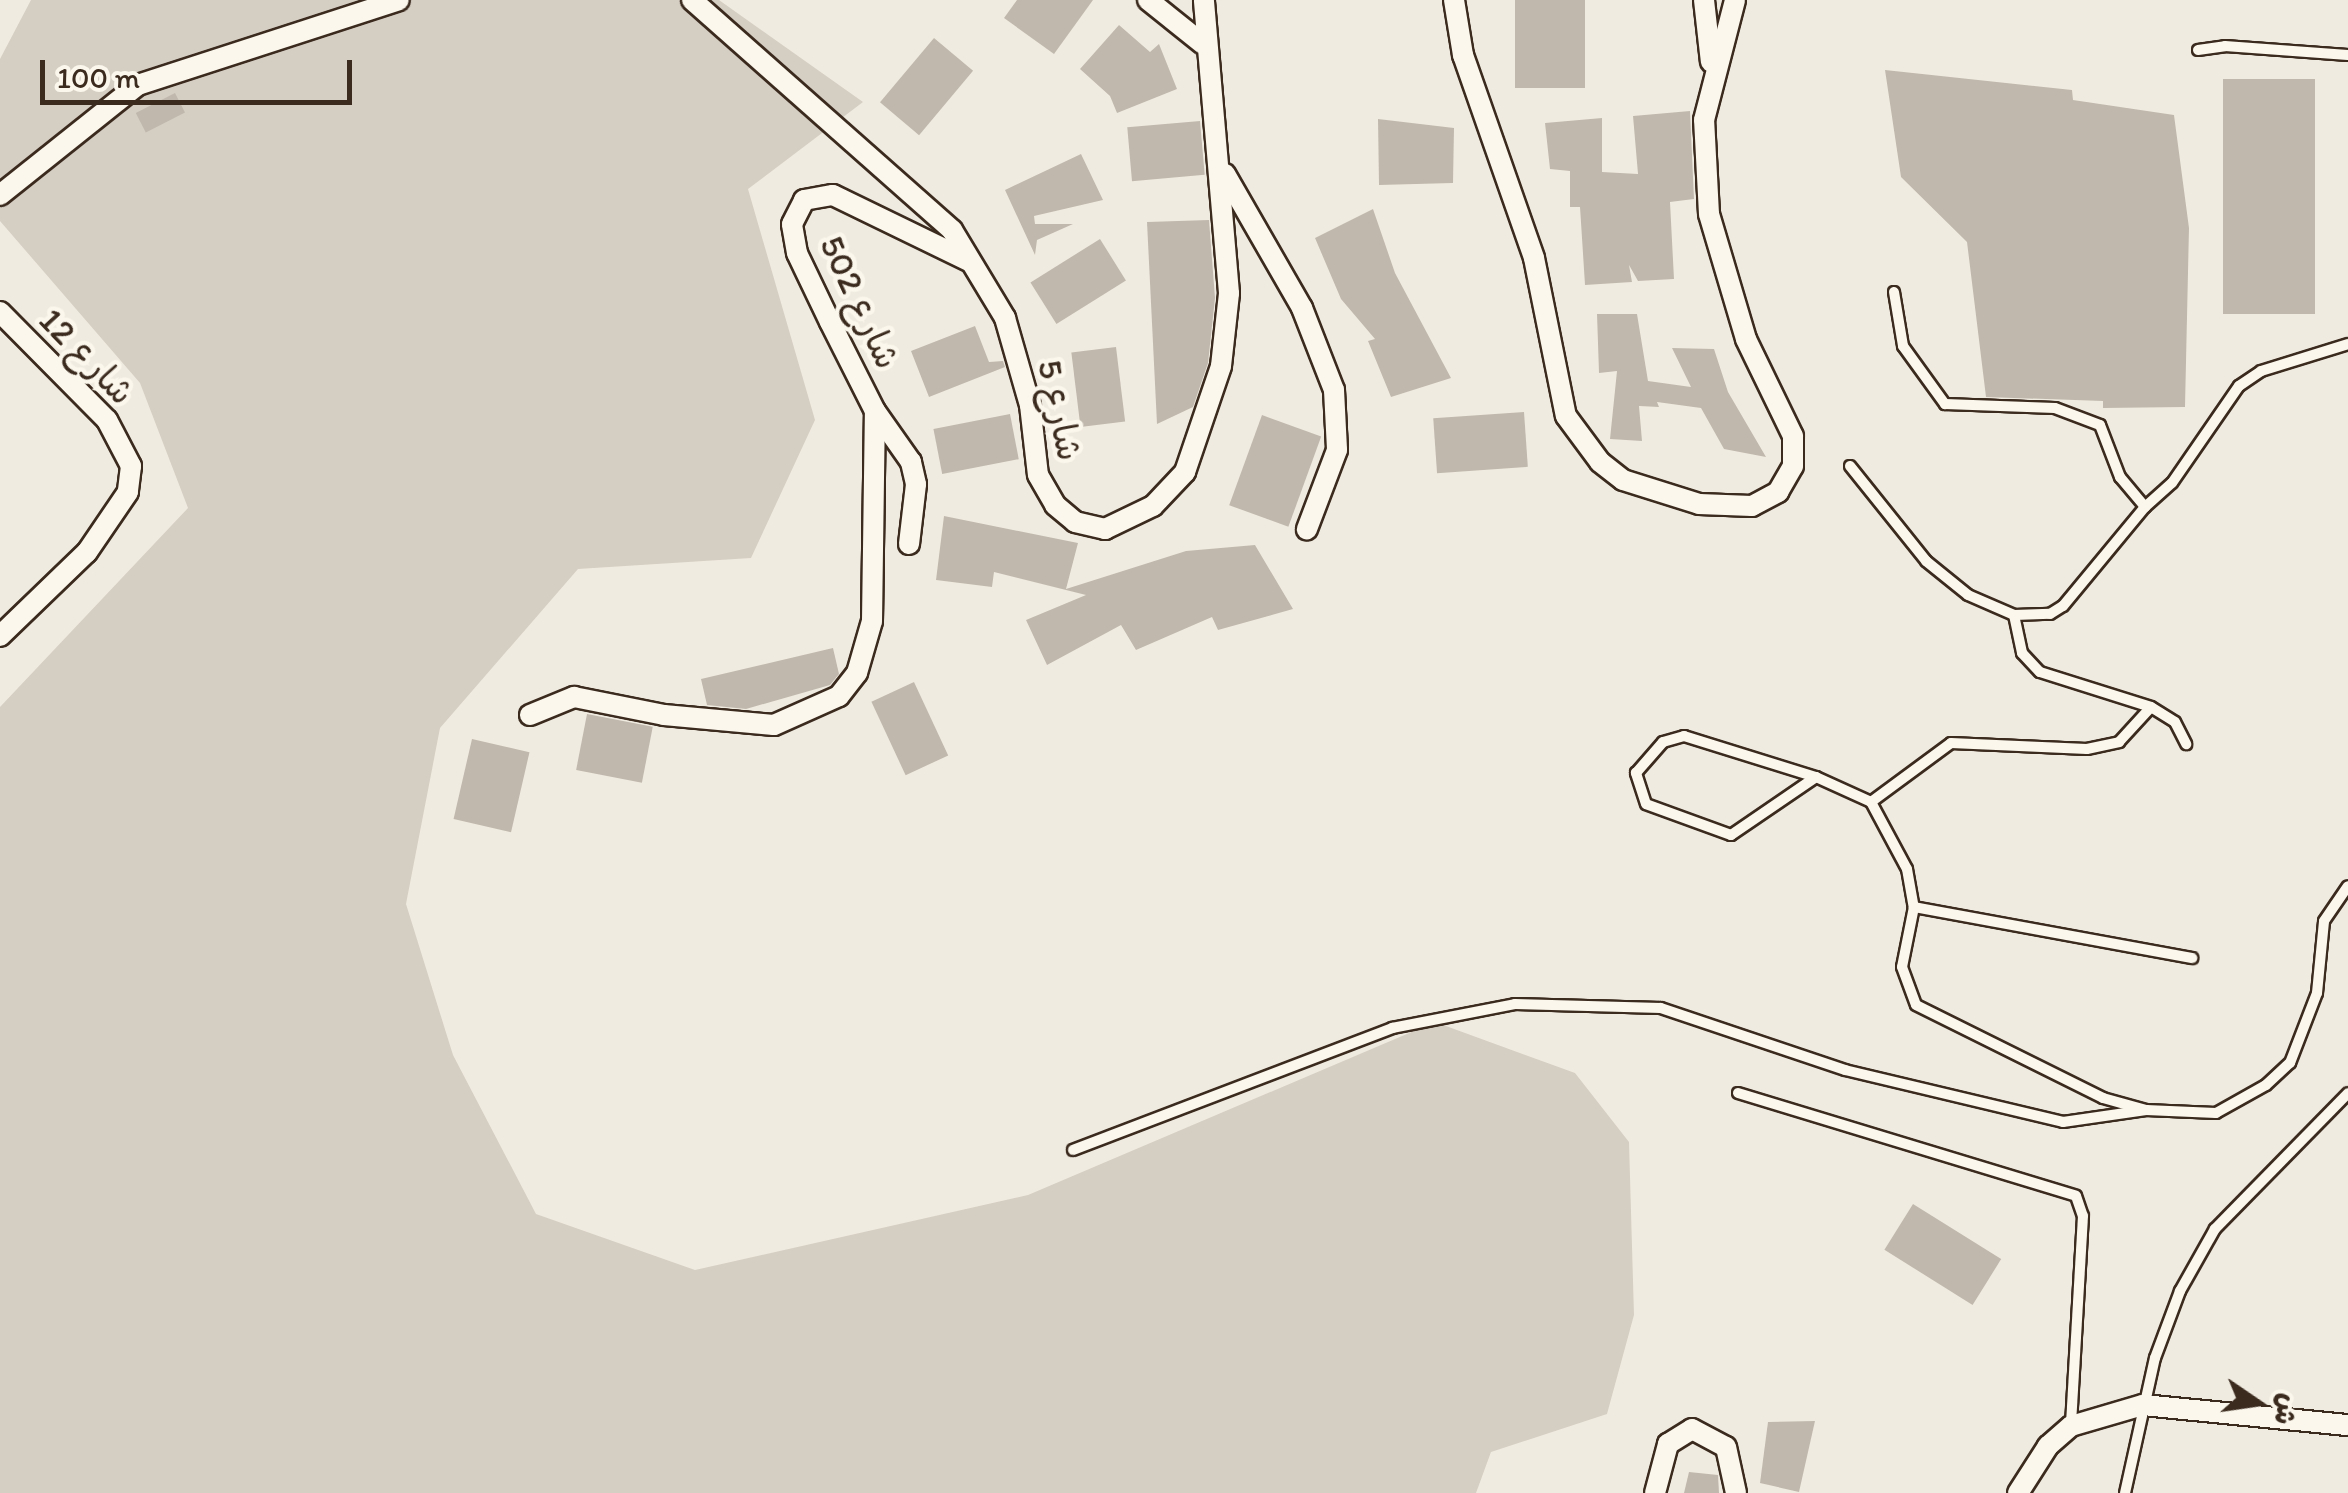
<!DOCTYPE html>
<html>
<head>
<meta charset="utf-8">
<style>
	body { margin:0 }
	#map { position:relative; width:2348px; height:1493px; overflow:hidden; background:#f0ebe0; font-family:Itim,"Playpen Sans Arabic",sans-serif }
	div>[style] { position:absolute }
	.green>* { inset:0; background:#d5cec3 }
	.building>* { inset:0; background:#c0b8ad; transform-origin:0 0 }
	.roads { filter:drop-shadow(2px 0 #3b2a1e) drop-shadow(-2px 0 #3b2a1e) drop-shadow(0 2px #3b2a1e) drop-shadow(0 -2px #3b2a1e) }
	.lane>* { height:10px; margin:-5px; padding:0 5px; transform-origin:5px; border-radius:5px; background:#fbf7ec }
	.street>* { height:20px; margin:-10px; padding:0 10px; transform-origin:10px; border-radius:10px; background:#fbf7ec }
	span { translate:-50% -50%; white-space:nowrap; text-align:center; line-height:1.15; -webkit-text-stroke:9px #fbf7ec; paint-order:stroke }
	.street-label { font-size:35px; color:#3b2a1e }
	.north { position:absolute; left:2208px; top:1353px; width:100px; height:100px; -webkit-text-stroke:8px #fbf7ec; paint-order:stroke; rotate:103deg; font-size:28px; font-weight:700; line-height:40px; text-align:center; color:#3b2a1e }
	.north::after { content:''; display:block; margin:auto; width:35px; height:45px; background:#3b2a1e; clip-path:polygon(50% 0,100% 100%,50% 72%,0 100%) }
	.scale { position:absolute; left:40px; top:60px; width:312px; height:45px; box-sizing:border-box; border:5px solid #3b2a1e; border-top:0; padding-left:12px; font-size:30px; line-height:35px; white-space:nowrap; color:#3b2a1e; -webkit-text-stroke:8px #fbf7ec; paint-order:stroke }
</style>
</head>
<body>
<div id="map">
	<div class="green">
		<div style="clip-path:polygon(31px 0,719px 0,863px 102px,748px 189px,815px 420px,751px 558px,578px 569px,440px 728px,406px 904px,453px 1055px,536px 1214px,695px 1270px,1028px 1195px,1435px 1022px,1575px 1073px,1629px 1142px,1634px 1315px,1607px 1414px,1491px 1452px,1476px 1493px,0 1493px,0 707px,188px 508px,140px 383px,0 221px,0 59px)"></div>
	</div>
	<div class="building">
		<div style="clip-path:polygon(1017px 0,1093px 0,1054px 54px,1004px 18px)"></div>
		<div style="left:1515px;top:0;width:70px;height:88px"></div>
		<div style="clip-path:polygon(1119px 25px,1150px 52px,1159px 44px,1177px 89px,1117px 113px,1110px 96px,1080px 69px)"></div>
		<div style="left:934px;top:38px;width:51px;height:84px;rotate:40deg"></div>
		<div style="clip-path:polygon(1885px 70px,2072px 90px,2073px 100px,2174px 115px,2189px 228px,2185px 407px,2103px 408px,2103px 401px,1986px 397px,1967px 242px,1901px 177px)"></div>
		<div style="left:2223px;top:79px;width:92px;height:235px"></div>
		<div style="left:175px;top:93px;width:22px;height:44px;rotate:63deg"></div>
		<div style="clip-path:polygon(1690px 111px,1694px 199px,1670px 202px,1674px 279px,1638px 281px,1629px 265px,1632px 282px,1585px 285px,1580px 207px,1570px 207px,1570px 171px,1550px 169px,1545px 123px,1602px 118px,1602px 172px,1638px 174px,1633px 116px)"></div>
		<div style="clip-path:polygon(1378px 119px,1454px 128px,1453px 183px,1379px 185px)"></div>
		<div style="left:1200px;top:121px;width:54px;height:73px;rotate:85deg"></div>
		<div style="clip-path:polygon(1081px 154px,1103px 200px,1034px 216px,1035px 224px,1073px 224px,1037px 240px,1035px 255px,1005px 190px)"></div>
		<div style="clip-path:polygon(1373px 209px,1395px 273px,1451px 378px,1391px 397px,1368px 341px,1375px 339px,1341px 299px,1315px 238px)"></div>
		<div style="clip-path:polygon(1209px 220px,1215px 298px,1208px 363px,1193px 407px,1157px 424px,1147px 222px)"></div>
		<div style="left:1100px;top:239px;width:49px;height:82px;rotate:58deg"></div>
		<div style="clip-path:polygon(1597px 314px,1637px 314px,1648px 381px,1691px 387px,1672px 348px,1714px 349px,1728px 392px,1766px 457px,1724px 449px,1701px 408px,1657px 402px,1659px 407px,1639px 406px,1642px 441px,1610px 439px,1617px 371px,1599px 373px)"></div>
		<div style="clip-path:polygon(975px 326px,989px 362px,1003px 361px,1005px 367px,929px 397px,911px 351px)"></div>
		<div style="left:1116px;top:347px;width:75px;height:45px;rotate:83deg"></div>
		<div style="left:1524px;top:412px;width:55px;height:91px;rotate:86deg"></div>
		<div style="left:1010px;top:414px;width:46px;height:78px;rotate:79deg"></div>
		<div style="left:1262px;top:415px;width:63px;height:96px;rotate:20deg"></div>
		<div style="clip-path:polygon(944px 516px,1078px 543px,1066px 589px,1186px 551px,1255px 545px,1293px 609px,1218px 630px,1212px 617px,1136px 650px,1121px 625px,1047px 665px,1026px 620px,1086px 595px,994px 572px,992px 587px,936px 580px)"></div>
		<div style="clip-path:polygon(833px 648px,839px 674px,830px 685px,746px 709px,707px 705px,701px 679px)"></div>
		<div style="left:914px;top:682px;width:81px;height:47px;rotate:65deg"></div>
		<div style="left:587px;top:714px;width:67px;height:57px;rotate:11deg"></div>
		<div style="left:472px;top:739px;width:59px;height:82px;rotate:13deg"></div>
		<div style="left:1913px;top:1204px;width:104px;height:54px;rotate:32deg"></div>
		<div style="clip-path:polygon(1815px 1421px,1799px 1492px,1760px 1483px,1768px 1422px)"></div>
		<div style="clip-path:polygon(1689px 1472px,1718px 1475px,1719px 1493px,1684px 1493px)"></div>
	</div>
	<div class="roads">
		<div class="lane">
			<div style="left:2198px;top:50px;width:27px;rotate:-8deg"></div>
			<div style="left:2225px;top:46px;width:123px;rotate:4.2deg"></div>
			<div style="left:1894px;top:292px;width:55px;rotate:80.5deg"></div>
			<div style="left:1903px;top:346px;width:72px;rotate:54.1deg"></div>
			<div style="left:1945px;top:404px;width:110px;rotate:2.1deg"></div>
			<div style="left:2055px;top:408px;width:48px;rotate:20.7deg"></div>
			<div style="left:2100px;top:425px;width:56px;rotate:69deg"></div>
			<div style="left:2120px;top:477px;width:39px;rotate:50deg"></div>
			<div style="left:2145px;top:507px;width:36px;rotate:-42deg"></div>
			<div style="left:2172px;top:483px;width:118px;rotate:-55.4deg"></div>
			<div style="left:2239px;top:386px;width:27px;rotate:-34deg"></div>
			<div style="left:2261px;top:371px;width:91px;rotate:-17.2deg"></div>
			<div style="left:1850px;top:466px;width:122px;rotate:51.3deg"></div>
			<div style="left:1926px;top:561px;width:54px;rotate:39deg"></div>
			<div style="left:1968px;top:595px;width:50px;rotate:23.5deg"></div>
			<div style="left:2014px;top:615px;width:36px;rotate:-2deg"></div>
			<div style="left:2050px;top:614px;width:15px;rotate:-32deg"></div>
			<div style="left:2063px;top:606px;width:129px;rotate:-50.4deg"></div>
			<div style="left:2014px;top:615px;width:39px;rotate:78deg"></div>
			<div style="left:2022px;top:653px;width:26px;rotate:47deg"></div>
			<div style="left:2040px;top:672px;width:116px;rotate:17.5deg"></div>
			<div style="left:2151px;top:707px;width:28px;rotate:32deg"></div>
			<div style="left:2175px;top:722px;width:25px;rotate:63deg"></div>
			<div style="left:1816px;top:777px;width:103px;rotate:145.7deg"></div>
			<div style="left:1731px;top:835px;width:90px;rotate:-160deg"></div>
			<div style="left:1646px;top:804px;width:33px;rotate:-108deg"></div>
			<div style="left:1636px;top:773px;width:41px;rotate:-48.9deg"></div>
			<div style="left:1663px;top:742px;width:22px;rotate:-16deg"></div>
			<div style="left:1684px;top:736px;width:138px;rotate:17.3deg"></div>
			<div style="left:1816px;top:777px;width:60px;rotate:24.4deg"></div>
			<div style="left:1871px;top:802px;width:99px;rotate:-36.4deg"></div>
			<div style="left:1951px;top:743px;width:136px;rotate:2.5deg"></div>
			<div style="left:2087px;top:749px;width:33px;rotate:-12deg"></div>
			<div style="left:2119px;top:742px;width:47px;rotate:-47.6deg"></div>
			<div style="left:1871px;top:802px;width:76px;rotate:61.8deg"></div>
			<div style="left:1907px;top:869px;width:39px;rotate:80deg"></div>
			<div style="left:1914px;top:907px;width:61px;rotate:101.3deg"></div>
			<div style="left:1902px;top:967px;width:40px;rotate:69.8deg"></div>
			<div style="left:1916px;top:1005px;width:209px;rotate:26.4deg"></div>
			<div style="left:2103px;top:1098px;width:45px;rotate:15.6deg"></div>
			<div style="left:2146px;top:1110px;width:70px;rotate:2.5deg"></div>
			<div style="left:2216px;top:1113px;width:57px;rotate:-29.2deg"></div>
			<div style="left:2266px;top:1085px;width:33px;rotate:-43deg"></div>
			<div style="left:2290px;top:1063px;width:75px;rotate:-68.9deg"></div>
			<div style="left:2317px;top:993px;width:72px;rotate:-84.4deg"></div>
			<div style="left:2324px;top:921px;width:42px;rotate:-55.6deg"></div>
			<div style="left:1914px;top:907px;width:283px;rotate:10.4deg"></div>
			<div style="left:1738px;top:1093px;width:353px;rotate:16.9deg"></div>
			<div style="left:2076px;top:1196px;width:21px;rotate:71deg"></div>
			<div style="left:2083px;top:1216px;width:209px;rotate:93.3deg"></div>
			<div style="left:1073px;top:1150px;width:342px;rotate:-20.9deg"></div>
			<div style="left:1392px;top:1028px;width:125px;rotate:-11deg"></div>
			<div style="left:1515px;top:1004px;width:146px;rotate:1.6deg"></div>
			<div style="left:1661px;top:1008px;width:194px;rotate:18.6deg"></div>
			<div style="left:1845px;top:1070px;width:224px;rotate:13.4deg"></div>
			<div style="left:2063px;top:1122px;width:84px;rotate:-8.2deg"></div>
			<div style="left:2125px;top:1493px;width:138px;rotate:-77.5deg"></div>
			<div style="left:2155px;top:1358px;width:72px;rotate:-69.5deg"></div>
			<div style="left:2180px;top:1291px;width:71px;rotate:-60.6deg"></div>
			<div style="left:2215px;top:1229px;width:190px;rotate:-45.6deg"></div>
		</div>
		<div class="street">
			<div style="left:692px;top:0;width:347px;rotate:41.5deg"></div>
			<div style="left:952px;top:230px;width:103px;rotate:58.9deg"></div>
			<div style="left:1005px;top:318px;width:91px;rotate:74deg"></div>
			<div style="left:1030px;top:405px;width:70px;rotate:83.5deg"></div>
			<div style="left:1038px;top:475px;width:34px;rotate:60deg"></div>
			<div style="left:1055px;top:505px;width:26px;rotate:40deg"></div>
			<div style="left:1075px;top:522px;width:31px;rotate:13deg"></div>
			<div style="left:1105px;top:529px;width:53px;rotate:-25.6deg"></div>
			<div style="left:1153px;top:506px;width:47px;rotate:-46.7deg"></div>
			<div style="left:1185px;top:472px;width:112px;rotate:-71.2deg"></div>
			<div style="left:1221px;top:366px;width:73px;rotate:-83.7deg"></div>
			<div style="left:1229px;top:293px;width:294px;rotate:-94.9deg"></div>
			<div style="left:1148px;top:0;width:70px;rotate:38.7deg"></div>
			<div style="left:1454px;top:0;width:56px;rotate:80.7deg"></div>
			<div style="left:1463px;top:55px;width:215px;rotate:70.7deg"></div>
			<div style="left:1534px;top:258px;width:161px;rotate:78.6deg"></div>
			<div style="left:1566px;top:416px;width:57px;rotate:53.5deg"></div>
			<div style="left:1600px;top:462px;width:29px;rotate:38deg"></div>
			<div style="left:1623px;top:480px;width:80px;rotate:17.5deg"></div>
			<div style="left:1699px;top:504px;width:53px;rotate:2.2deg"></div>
			<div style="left:1752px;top:506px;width:30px;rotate:-28deg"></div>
			<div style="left:1778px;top:492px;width:30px;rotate:-60deg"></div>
			<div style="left:1793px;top:466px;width:30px;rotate:-90deg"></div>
			<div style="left:1793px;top:436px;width:108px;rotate:-115.9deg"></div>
			<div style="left:1746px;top:339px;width:130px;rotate:-106.5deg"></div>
			<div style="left:1709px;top:214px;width:94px;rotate:-93deg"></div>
			<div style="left:1704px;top:120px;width:124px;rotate:-75.5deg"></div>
			<div style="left:1704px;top:0;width:62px;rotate:83.6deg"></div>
			<div style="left:1225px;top:174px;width:155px;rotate:60.1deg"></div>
			<div style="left:1302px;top:308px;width:88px;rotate:68.7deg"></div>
			<div style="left:1334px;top:390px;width:60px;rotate:87.1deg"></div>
			<div style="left:1337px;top:450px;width:85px;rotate:110.8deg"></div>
			<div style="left:0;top:195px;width:176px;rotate:-38.6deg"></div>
			<div style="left:138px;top:85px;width:274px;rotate:-18deg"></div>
			<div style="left:0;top:312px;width:152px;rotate:45.3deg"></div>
			<div style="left:107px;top:420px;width:52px;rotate:62.4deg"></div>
			<div style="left:131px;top:466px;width:26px;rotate:97deg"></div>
			<div style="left:128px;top:492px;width:73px;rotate:124.3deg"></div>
			<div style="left:87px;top:552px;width:121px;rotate:136deg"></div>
			<div style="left:909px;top:544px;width:60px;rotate:-83.3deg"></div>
			<div style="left:916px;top:484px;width:23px;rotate:-103deg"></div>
			<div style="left:911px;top:462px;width:62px;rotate:-125.2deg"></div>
			<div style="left:875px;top:411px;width:100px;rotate:-116.8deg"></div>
			<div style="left:830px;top:322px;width:76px;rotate:-115.6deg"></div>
			<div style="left:797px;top:253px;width:29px;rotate:-100deg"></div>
			<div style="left:792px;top:224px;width:27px;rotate:-63deg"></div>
			<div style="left:804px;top:200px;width:29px;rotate:-10deg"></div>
			<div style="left:833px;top:195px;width:151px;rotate:25.9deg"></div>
			<div style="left:530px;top:715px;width:48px;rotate:-22.2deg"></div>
			<div style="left:574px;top:697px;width:92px;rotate:11.3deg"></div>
			<div style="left:664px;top:715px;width:110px;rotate:5.2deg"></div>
			<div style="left:774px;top:725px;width:71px;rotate:-24deg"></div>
			<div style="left:839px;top:696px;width:29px;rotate:-52deg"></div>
			<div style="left:857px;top:673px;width:54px;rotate:-73.9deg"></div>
			<div style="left:872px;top:621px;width:210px;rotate:-89.2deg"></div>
			<div style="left:1655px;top:1493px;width:51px;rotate:-75.1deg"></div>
			<div style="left:1668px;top:1444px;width:28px;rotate:-32deg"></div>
			<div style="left:1692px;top:1429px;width:38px;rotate:28deg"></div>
			<div style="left:1726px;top:1447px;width:47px;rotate:77.7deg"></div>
			<div style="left:2018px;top:1493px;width:56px;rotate:-57.4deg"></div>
			<div style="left:2048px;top:1446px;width:30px;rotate:-41deg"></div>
			<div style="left:2071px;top:1426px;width:75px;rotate:-16.3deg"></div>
			<div style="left:2143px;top:1405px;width:206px;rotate:5.6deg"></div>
		</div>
	</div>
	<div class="street-label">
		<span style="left:860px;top:302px;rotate:65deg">شارع 502</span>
		<span style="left:87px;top:356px;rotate:46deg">شارع 12</span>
		<span style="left:1060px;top:410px;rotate:78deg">شارع 5</span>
	</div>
	<div class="north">ش</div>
	<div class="scale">100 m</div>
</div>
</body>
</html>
